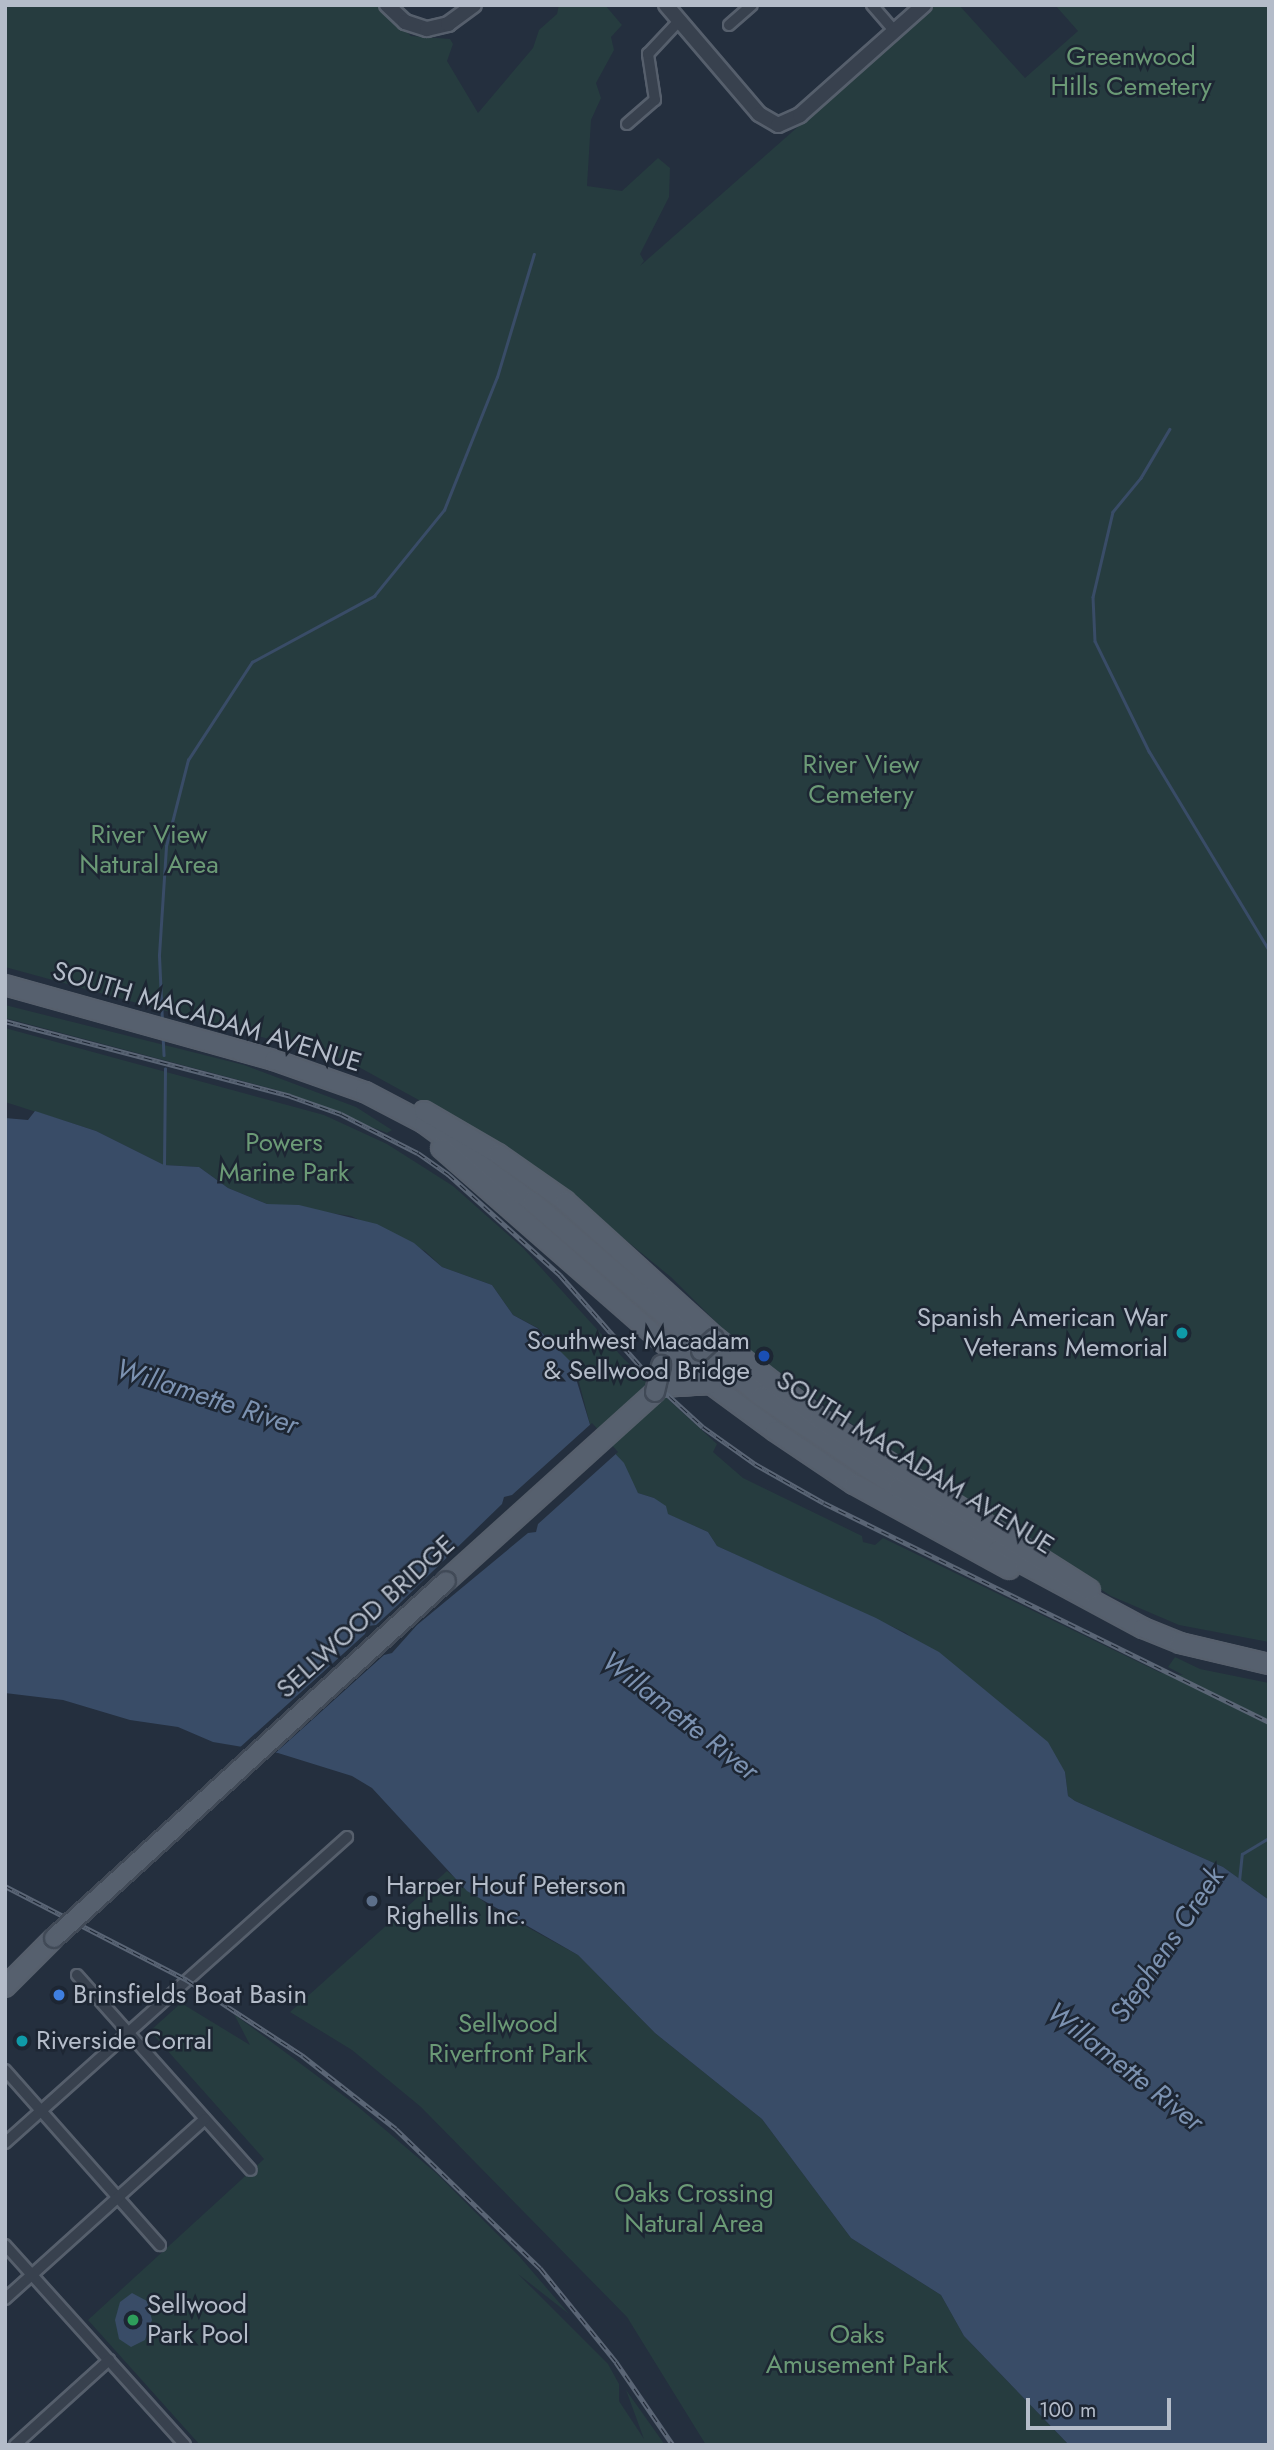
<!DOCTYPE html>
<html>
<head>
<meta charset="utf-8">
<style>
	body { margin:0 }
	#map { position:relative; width:1274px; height:2450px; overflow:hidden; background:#242f3e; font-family:Jost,sans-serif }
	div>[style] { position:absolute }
	.green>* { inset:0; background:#263c3f }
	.water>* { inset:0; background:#394c67 }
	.pier>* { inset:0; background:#242f3e }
	.stream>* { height:2.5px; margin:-1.25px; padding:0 1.25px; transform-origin:1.25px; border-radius:1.25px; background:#394c67 }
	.roads { filter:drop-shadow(2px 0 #565f6c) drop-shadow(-2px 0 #565f6c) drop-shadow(0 2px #565f6c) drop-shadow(0 -2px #565f6c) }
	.minor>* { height:10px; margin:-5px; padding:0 5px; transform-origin:5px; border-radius:5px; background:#38414e }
	.tertiary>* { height:14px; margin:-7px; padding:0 7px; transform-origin:7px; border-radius:7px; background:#38414e }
	.primary>* { height:18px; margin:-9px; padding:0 9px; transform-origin:9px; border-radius:9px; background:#56606e }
	.rail>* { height:5px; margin-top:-2.5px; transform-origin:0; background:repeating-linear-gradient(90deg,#1d2633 0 8px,#5a6575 0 16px); box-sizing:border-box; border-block:2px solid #5a6575 }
	.bridges { filter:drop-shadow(2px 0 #414a57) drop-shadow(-2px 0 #414a57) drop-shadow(0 2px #414a57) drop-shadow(0 -2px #414a57) }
	.primary-bridge>* { height:18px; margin:-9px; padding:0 9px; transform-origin:9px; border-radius:9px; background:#56606e }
	.dots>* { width:19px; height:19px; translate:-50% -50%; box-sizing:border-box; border:4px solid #1d2633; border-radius:50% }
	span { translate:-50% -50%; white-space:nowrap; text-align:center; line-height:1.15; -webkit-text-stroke:5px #1d2633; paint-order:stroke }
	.park-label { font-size:26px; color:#6b9a76 }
	.street-label { font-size:26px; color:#b4bcc9 }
	.poi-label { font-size:26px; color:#b4bcc9 }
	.right { translate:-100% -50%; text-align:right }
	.left { translate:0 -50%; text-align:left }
	.water-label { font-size:28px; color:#7c92b1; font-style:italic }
	.frame { position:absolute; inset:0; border:7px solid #b4bcc9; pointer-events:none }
	.scale { position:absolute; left:1026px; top:2398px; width:145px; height:32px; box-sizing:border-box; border:4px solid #b4bcc9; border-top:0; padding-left:9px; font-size:21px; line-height:24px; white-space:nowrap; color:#b4bcc9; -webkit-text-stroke:5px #1d2633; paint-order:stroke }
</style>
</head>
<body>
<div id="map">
	<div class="green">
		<div style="clip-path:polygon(5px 5px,378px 5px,411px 36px,450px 39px,453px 44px,447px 61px,478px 113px,533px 48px,539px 30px,557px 14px,559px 5px,605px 5px,622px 25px,611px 37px,614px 50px,596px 83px,601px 98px,591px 120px,587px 186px,622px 191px,658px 158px,670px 168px,669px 197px,640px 254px,644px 261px,640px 266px,936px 5px,959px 5px,1025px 78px,1078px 31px,1055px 5px,1269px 5px,1269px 1642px,1179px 1625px,1111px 1596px,837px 1414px,732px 1338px,672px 1278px,551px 1179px,513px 1152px,346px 1060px,5px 967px)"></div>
		<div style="clip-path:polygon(5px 1005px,244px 1065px,356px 1107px,392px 1130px,387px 1133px,277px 1090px,5px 1018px)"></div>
		<div style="clip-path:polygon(5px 1028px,324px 1115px,387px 1144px,453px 1186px,523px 1248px,624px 1359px,717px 1444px,713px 1452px,743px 1478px,862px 1536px,863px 1542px,875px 1545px,883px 1538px,1161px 1673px,1183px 1675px,1168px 1667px,1175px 1657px,1200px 1669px,1269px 1683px,1269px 1900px,1223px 1867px,1075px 1801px,1068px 1796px,1065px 1772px,906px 1633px,717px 1546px,708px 1532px,667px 1514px,654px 1498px,638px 1493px,618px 1457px,591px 1428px,576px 1371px,538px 1328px,513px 1315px,492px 1285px,442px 1267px,425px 1251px,351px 1216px,267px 1204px,228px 1188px,199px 1167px,164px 1165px,96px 1131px,5px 1102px)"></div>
		<div style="clip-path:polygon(447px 1871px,489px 1906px,578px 1955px,655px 2033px,762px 2119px,851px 2238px,941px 2295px,964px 2336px,1069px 2445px,706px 2445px,627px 2317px,421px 2107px,352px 2050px,290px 2012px)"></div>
		<div style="clip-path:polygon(181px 2003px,250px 2045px,234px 2014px,356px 2105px,436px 2173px,519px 2256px,569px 2314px,518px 2274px,608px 2364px,619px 2384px,619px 2401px,644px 2439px,626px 2390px,665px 2445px,200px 2445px,88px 2320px,264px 2159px,150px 2031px)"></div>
	</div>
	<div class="water">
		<div style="clip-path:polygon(35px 1111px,96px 1131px,164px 1165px,199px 1167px,228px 1188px,267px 1204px,299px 1205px,377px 1224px,414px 1243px,442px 1267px,492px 1285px,513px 1315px,537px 1328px,571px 1362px,591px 1428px,624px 1463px,638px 1493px,654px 1498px,666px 1506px,668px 1514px,708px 1532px,717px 1546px,876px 1618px,939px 1652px,1048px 1742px,1065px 1772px,1068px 1796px,1075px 1801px,1223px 1867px,1269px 1900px,1269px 2445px,1069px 2445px,964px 2336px,941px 2295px,851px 2238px,762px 2119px,655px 2033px,578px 1955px,467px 1891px,372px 1788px,352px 1776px,278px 1753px,213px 1742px,178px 1727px,130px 1720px,63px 1700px,5px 1693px,5px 1118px,28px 1120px)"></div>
		<div style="clip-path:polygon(132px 2293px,147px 2301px,152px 2320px,145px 2340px,131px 2347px,119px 2339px,115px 2320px,120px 2302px)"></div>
	</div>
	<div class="pier">
		<div style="clip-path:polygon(592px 1423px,618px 1452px,538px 1524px,536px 1532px,528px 1533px,417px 1625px,392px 1653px,384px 1655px,272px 1756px,236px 1751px,365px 1634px,368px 1626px,376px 1625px,398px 1605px,502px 1504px,504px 1497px,512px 1495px)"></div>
	</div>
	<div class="stream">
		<div style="left:1170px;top:429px;width:57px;rotate:120.6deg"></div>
		<div style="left:1141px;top:478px;width:44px;rotate:129.5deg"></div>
		<div style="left:1113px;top:512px;width:87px;rotate:103.2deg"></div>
		<div style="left:1093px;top:597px;width:44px;rotate:87.4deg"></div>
		<div style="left:1095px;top:641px;width:123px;rotate:63.9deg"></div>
		<div style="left:1149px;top:751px;width:232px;rotate:58.9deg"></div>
		<div style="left:162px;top:1022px;width:67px;rotate:-92.6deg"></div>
		<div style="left:159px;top:955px;width:109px;rotate:-86.3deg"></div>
		<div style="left:166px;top:846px;width:89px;rotate:-75.7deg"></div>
		<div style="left:188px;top:760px;width:117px;rotate:-56.9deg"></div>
		<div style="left:252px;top:662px;width:139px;rotate:-28.4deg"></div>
		<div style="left:374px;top:596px;width:111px;rotate:-50.9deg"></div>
		<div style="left:444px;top:510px;width:143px;rotate:-68.3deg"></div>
		<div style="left:497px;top:377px;width:128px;rotate:-73.3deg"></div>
		<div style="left:163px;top:1035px;width:20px;rotate:87deg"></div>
		<div style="left:164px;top:1165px;width:96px;rotate:-89.4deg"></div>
		<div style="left:1239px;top:1881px;width:27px;rotate:-84deg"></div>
		<div style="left:1242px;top:1854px;width:31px;rotate:-31deg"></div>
	</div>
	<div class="roads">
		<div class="minor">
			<div style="left:872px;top:5px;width:35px;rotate:49deg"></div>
			<div style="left:729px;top:25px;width:30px;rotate:-41deg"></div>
			<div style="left:627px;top:124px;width:37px;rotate:-41deg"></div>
			<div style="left:655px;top:100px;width:47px;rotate:-98.7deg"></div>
			<div style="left:648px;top:54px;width:45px;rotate:-46.8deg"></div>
			<div style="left:77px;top:1975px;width:261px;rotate:48.3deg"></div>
			<div style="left:5px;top:2070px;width:234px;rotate:48.5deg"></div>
			<div style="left:5px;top:2143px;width:459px;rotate:-41.8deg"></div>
			<div style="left:5px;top:2245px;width:269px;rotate:48deg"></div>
			<div style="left:5px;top:2299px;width:269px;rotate:-42deg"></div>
			<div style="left:15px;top:2445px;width:127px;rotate:-42.1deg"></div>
		</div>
		<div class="tertiary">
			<div style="left:387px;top:5px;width:25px;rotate:43deg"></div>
			<div style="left:405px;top:22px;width:23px;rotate:18deg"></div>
			<div style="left:427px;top:29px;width:22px;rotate:-13deg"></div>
			<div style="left:448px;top:24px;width:32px;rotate:-36deg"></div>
			<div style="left:666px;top:5px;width:143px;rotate:49.5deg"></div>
			<div style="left:759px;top:114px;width:22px;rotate:30deg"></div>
			<div style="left:778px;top:125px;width:24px;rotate:-24deg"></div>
			<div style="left:800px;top:115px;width:166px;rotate:-41.6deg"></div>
		</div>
		<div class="primary">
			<div style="left:5px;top:985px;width:279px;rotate:15.6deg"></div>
			<div style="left:274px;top:1060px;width:96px;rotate:19.4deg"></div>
			<div style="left:365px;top:1092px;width:67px;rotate:27.7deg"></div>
			<div style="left:424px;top:1123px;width:134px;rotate:36.2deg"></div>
			<div style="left:532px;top:1202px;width:300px;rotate:40.3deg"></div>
			<div style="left:761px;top:1396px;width:165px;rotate:33.9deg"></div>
			<div style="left:898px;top:1488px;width:118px;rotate:31.8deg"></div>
			<div style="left:998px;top:1550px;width:165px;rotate:28.3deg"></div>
			<div style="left:1143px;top:1628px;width:40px;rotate:22deg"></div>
			<div style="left:1180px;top:1643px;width:91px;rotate:13.3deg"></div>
			<div style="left:424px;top:1111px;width:86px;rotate:30.2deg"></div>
			<div style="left:498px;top:1154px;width:82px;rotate:35deg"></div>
			<div style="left:565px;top:1201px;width:204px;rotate:42.2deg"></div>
			<div style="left:716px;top:1338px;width:130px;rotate:37.8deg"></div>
			<div style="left:819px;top:1418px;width:321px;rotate:32.4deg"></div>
			<div style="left:441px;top:1148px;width:359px;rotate:41.2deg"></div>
			<div style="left:711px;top:1384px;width:79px;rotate:36.3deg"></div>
			<div style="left:775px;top:1431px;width:95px;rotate:33.9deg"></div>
			<div style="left:854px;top:1484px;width:177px;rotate:28.7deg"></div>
			<div style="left:661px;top:1387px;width:50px;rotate:-41.7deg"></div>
			<div style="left:661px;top:1387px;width:50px;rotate:-3.4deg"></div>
			<div style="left:446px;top:1581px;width:282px;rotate:-42.1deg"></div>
			<div style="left:5px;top:1987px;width:69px;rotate:-45deg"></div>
		</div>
	</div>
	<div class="rail">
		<div style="left:5px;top:1021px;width:295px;rotate:14.7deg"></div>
		<div style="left:290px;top:1096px;width:54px;rotate:19.4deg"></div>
		<div style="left:341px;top:1114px;width:86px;rotate:26.9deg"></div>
		<div style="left:418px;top:1153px;width:37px;rotate:35deg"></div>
		<div style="left:448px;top:1174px;width:151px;rotate:42deg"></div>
		<div style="left:560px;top:1275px;width:147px;rotate:48.6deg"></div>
		<div style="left:657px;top:1385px;width:62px;rotate:42.4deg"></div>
		<div style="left:703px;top:1427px;width:64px;rotate:35.4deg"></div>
		<div style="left:755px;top:1464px;width:79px;rotate:29.5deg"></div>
		<div style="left:824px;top:1503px;width:496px;rotate:26.2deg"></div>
		<div style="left:5px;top:1886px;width:205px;rotate:27.3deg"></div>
		<div style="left:187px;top:1980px;width:139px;rotate:33.2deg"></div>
		<div style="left:303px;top:2056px;width:118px;rotate:38.1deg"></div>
		<div style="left:396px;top:2129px;width:200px;rotate:44deg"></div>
		<div style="left:540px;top:2268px;width:121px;rotate:51deg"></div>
		<div style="left:616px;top:2362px;width:101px;rotate:55.5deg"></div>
	</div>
	<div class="bridges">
		<div class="primary-bridge">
			<div style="left:701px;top:1351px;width:18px;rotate:-43deg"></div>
			<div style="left:655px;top:1392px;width:28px;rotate:-77deg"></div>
			<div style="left:54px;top:1938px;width:530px;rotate:-42.32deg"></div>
		</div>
	</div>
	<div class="dots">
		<div style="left:1182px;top:1333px;background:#0f9aa8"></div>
		<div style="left:764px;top:1356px;background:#1a4fb4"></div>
		<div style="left:372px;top:1901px;background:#5c6f8a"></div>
		<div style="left:59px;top:1995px;background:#3f7fe0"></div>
		<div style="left:22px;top:2041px;background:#0f9aa8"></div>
		<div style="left:133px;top:2320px;background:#2e9e5b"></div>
	</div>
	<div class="park-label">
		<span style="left:1131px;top:72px">Greenwood<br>Hills Cemetery</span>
		<span style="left:861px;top:780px">River View<br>Cemetery</span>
		<span style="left:149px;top:850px">River View<br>Natural Area</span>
		<span style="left:284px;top:1158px">Powers<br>Marine Park</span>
		<span style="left:508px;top:2039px">Sellwood<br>Riverfront Park</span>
		<span style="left:694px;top:2209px">Oaks Crossing<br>Natural Area</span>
		<span style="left:857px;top:2350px">Oaks<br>Amusement Park</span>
	</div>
	<div class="street-label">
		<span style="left:207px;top:1017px;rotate:17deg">SOUTH MACADAM AVENUE</span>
		<span style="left:915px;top:1463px;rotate:32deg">SOUTH MACADAM AVENUE</span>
		<span style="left:366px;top:1617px;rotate:-42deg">SELLWOOD BRIDGE</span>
	</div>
	<div class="poi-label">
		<span class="right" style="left:1168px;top:1333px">Spanish American War<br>Veterans Memorial</span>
		<span class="right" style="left:750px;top:1356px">Southwest Macadam<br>&amp; Sellwood Bridge</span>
		<span class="left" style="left:386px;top:1901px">Harper Houf Peterson<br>Righellis Inc.</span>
		<span class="left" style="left:73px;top:1995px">Brinsfields Boat Basin</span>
		<span class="left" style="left:36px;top:2041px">Riverside Corral</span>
		<span class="left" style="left:147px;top:2320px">Sellwood<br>Park Pool</span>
	</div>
	<div class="water-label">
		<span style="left:207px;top:1397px;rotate:18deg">Willamette River</span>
		<span style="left:680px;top:1716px;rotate:38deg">Willamette River</span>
		<span style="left:1167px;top:1945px;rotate:-56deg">Stephens Creek</span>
		<span style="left:1125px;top:2067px;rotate:38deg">Willamette River</span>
	</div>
	<div class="frame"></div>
	<div class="scale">100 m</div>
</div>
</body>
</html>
